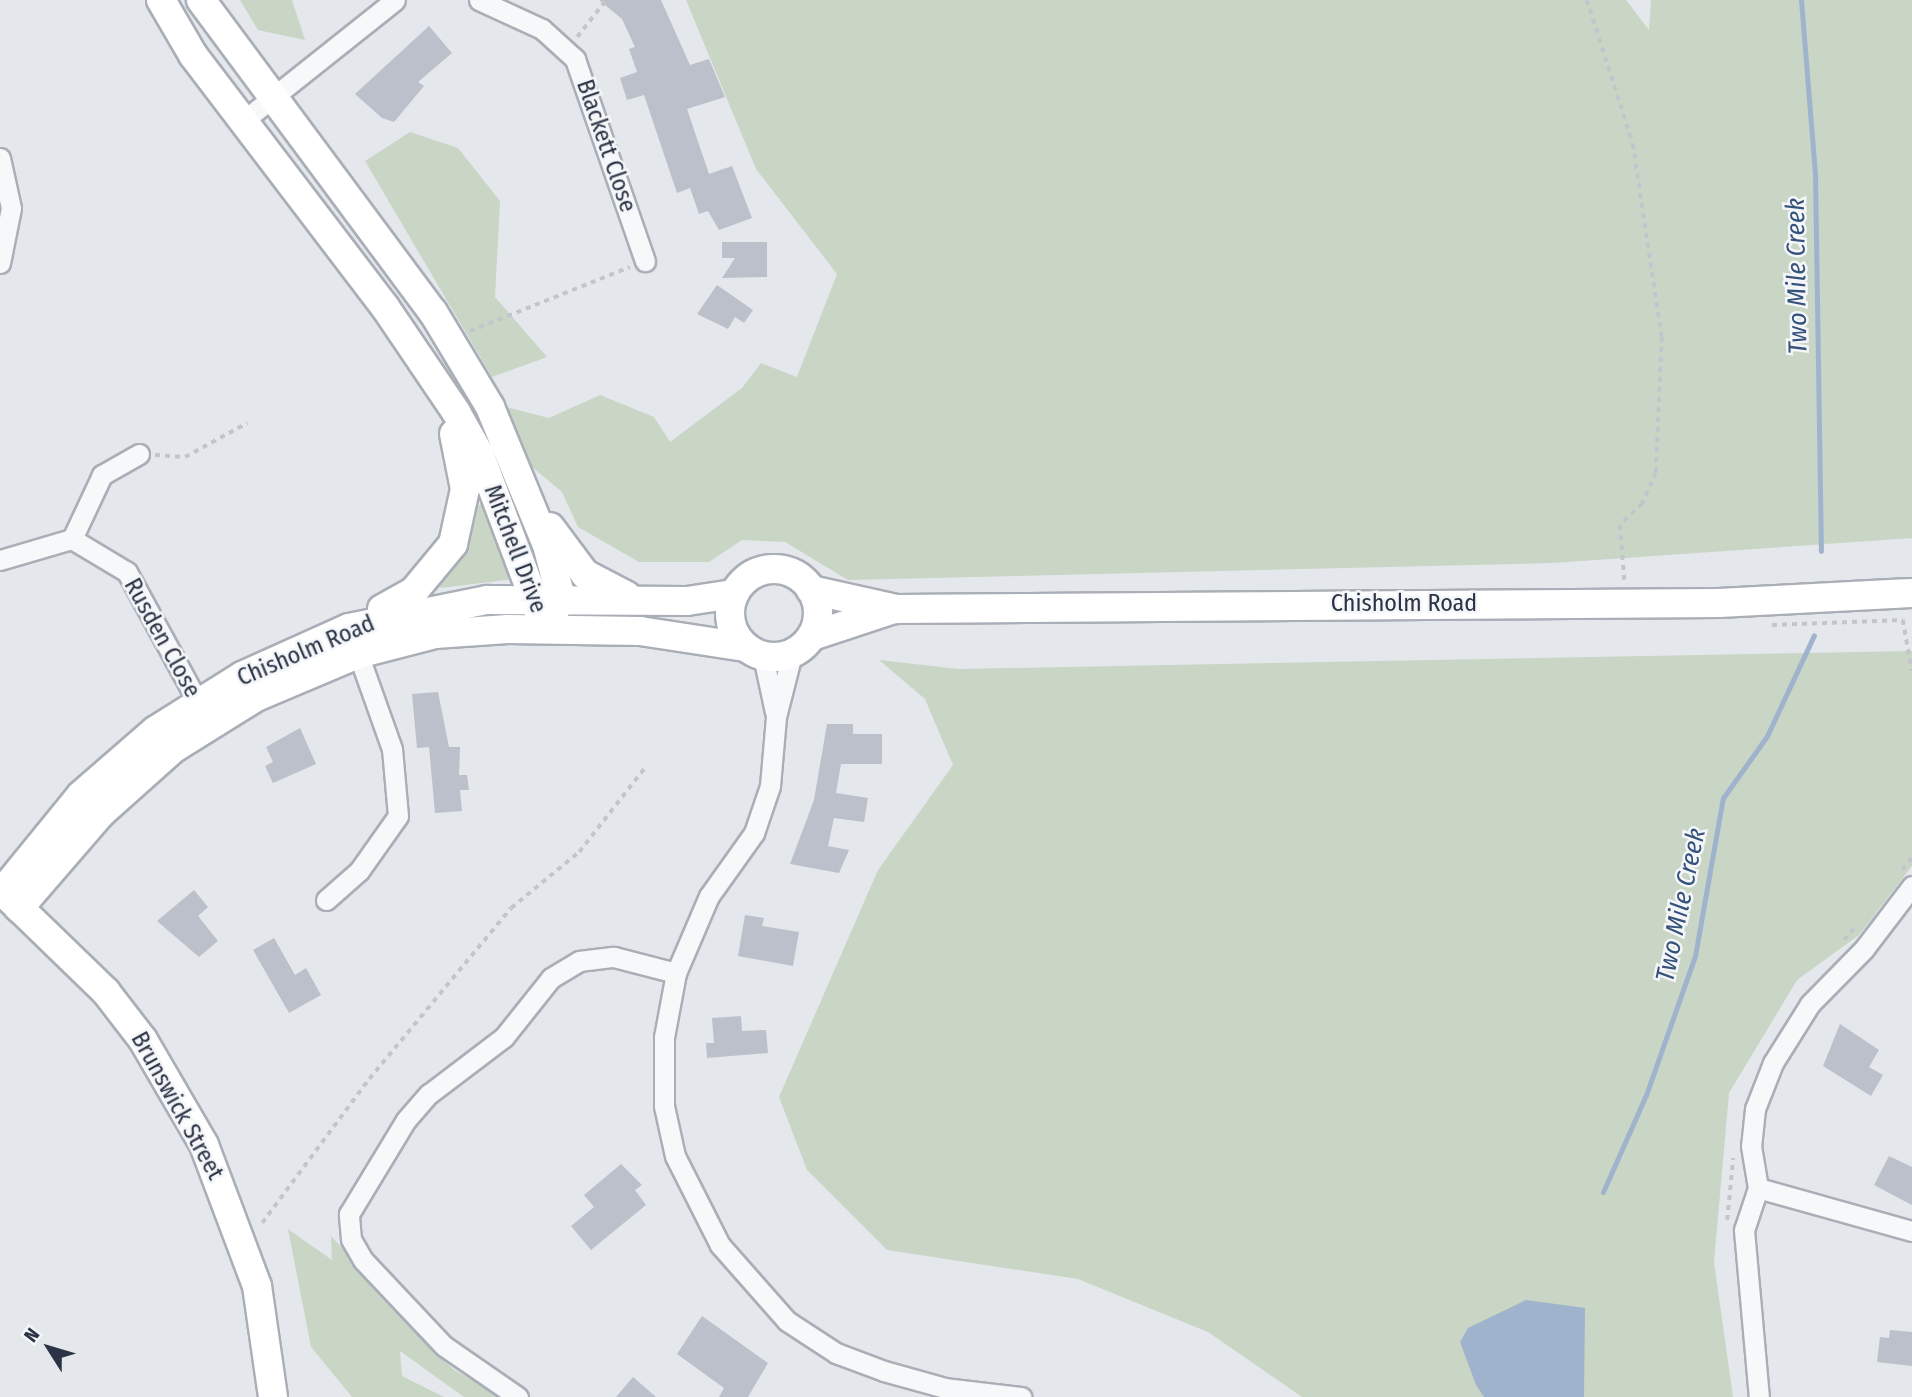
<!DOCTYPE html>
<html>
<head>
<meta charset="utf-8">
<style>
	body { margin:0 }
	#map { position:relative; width:1912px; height:1397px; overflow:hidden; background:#e4e7ec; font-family:"Fira Sans Condensed",sans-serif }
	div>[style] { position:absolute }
	.green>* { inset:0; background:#c9d6c5 }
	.water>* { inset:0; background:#9fb4cc }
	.stream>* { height:5px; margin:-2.5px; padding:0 2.5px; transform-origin:2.5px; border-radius:2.5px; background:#9fb4cc }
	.building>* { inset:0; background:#bbc0ca }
	.path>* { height:3.5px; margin-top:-1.75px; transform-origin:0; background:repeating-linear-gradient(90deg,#c2c5cb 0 5px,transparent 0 10px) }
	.roads { filter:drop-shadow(2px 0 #a9aeb7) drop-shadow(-2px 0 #a9aeb7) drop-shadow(0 2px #a9aeb7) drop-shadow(0 -2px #a9aeb7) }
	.street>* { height:19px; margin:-9.5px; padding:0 9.5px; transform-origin:9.5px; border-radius:9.5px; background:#f7f8fa }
	.secondary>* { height:28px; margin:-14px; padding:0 14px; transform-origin:14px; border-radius:14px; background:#fff }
	.secondary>.ring { margin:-14px; padding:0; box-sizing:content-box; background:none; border:28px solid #fff; border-radius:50% }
	span { translate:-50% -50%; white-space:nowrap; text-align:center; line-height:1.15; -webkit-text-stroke:5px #f4f6f9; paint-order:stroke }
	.street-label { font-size:24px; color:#2b3445 }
	.water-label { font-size:26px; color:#34527a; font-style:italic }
	.north { position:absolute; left:14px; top:1313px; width:70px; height:70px; -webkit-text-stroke:5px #f4f6f9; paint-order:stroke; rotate:307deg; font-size:19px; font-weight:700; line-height:28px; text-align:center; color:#2b3445 }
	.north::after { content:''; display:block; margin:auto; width:24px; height:32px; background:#2b3445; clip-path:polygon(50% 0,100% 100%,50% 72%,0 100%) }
</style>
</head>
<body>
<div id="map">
	<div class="green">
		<div style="clip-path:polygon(240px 0,292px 0,305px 40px,258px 30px)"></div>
		<div style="clip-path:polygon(686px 0,1626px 0,1649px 30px,1651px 0,1912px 0,1912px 538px,1553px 563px,848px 580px,785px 542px,742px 540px,709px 562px,639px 562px,578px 527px,562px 492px,531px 466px,502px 406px,549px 418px,600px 395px,654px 417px,670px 442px,742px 388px,761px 363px,797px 377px,837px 274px,756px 169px)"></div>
		<div style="clip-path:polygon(410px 132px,458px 148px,500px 201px,495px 297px,547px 357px,492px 377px,365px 161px)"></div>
		<div style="clip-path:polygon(490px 500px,513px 579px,441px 588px,436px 581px,472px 508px)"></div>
		<div style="clip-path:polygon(1912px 651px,1912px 866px,1859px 935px,1797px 980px,1729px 1093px,1714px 1262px,1733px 1397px,1302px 1397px,1208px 1332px,1078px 1279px,887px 1250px,807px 1170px,779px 1097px,878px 870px,953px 765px,925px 699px,879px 660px,958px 669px)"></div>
		<div style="clip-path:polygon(288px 1229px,332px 1260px,331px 1236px,453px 1369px,501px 1397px,464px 1397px,400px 1351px,402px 1376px,444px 1397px,352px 1397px,311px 1347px)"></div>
	</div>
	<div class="water">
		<div style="clip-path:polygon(1526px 1300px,1585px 1308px,1584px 1397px,1484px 1397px,1476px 1385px,1460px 1342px,1468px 1328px)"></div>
	</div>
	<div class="stream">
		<div style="left:1801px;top:0;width:174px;rotate:85.4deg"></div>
		<div style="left:1815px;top:173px;width:378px;rotate:89.1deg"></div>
		<div style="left:1603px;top:1192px;width:106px;rotate:-66.1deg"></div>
		<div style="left:1646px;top:1095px;width:147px;rotate:-70.6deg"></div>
		<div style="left:1695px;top:956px;width:160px;rotate:-80deg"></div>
		<div style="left:1723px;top:798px;width:76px;rotate:-54.6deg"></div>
		<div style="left:1767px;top:736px;width:111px;rotate:-65deg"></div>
	</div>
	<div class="building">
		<div style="clip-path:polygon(599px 0,661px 0,690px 65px,709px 59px,725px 97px,687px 109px,709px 174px,732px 166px,752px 218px,719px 230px,708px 211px,699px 214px,690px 188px,677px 193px,644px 95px,627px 100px,620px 78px,637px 72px,629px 49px,635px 47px,622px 19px)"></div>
		<div style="clip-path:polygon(429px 26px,452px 53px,418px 82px,424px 86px,394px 122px,382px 118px,355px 94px)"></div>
		<div style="clip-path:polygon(722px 242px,767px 242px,767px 277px,722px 278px,735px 258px,722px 258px)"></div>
		<div style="clip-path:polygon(717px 285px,753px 310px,744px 323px,735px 317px,728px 329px,697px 314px)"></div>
		<div style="clip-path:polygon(438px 692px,449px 747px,460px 747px,459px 775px,467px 775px,469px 790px,460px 790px,462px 811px,435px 813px,429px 747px,417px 748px,412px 694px)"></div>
		<div style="clip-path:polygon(827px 724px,853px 724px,853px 734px,882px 734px,882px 764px,841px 764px,836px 793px,868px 798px,864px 822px,834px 818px,828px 846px,849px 850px,839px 873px,790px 864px,814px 800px)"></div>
		<div style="clip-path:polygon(300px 728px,316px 764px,273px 783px,265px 766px,273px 762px,266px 747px)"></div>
		<div style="clip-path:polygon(194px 890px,208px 907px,198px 916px,218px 941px,199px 957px,157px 921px)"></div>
		<div style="clip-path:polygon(745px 915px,764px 918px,762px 926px,799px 932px,793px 966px,738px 956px)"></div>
		<div style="clip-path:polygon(274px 938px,295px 975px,306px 968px,321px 995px,289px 1013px,253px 950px)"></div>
		<div style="clip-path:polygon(741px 1016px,742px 1031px,766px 1030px,768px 1053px,707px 1058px,706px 1043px,714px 1043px,712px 1018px)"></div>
		<div style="clip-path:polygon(1840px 1024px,1879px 1050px,1869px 1067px,1883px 1075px,1871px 1096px,1823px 1066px)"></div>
		<div style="clip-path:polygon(1889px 1156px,1912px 1167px,1912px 1205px,1874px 1185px)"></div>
		<div style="clip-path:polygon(621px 1164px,642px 1185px,635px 1190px,646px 1205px,591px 1250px,571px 1226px,594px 1207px,584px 1195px)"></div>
		<div style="clip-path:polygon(702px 1316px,768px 1363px,748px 1397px,719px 1397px,724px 1388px,677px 1354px)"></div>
		<div style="clip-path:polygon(1890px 1330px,1912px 1332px,1912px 1366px,1877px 1362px,1880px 1337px,1889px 1338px)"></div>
		<div style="clip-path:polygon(633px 1377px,656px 1397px,616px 1397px)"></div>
	</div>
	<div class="path">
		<div style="left:1587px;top:0;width:151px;rotate:72.3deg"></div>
		<div style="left:1633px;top:144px;width:195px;rotate:81.5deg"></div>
		<div style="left:1662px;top:337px;width:136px;rotate:92.5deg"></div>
		<div style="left:1656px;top:473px;width:34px;rotate:114deg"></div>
		<div style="left:1642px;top:504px;width:30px;rotate:136deg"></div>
		<div style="left:1620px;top:525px;width:59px;rotate:85.2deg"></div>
		<div style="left:577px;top:37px;width:47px;rotate:-51.9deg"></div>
		<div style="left:470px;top:331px;width:172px;rotate:-21.8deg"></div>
		<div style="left:155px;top:455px;width:30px;rotate:4deg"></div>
		<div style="left:185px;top:457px;width:71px;rotate:-28.7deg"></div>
		<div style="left:1772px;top:625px;width:131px;rotate:-2.2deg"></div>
		<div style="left:1903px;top:620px;width:52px;rotate:80deg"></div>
		<div style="left:1902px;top:870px;width:16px;rotate:-50deg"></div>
		<div style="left:1844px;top:940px;width:17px;rotate:-50deg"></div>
		<div style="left:1727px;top:1220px;width:62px;rotate:-84.5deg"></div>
		<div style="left:262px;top:1223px;width:179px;rotate:-53.4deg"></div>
		<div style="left:369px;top:1079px;width:222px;rotate:-50.3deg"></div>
		<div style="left:511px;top:908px;width:88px;rotate:-39.5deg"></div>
		<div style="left:579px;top:852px;width:110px;rotate:-52deg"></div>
	</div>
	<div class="roads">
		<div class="street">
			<div style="left:479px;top:0;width:69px;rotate:24.7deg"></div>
			<div style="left:542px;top:29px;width:45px;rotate:42.3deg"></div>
			<div style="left:575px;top:59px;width:214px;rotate:70.9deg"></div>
			<div style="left:243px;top:121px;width:194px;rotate:-38.5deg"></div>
			<div style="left:0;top:158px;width:51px;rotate:77.6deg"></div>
			<div style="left:11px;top:208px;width:56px;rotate:101.3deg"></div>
			<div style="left:139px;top:454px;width:43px;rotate:150.4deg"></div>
			<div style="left:102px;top:475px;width:71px;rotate:115.1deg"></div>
			<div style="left:72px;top:539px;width:64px;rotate:31deg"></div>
			<div style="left:127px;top:572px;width:161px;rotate:61.4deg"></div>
			<div style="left:0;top:560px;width:75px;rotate:-16.3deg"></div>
			<div style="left:792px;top:654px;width:65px;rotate:104.3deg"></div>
			<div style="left:776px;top:717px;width:69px;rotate:95deg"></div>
			<div style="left:770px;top:786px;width:50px;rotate:108.8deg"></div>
			<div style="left:754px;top:833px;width:77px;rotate:125.5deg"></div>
			<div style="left:709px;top:896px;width:84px;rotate:113.2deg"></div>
			<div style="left:676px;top:973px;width:65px;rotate:100.6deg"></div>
			<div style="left:664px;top:1037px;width:69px;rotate:90deg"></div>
			<div style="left:664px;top:1106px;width:51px;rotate:77.6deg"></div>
			<div style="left:675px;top:1156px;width:100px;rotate:63.2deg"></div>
			<div style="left:720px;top:1245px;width:101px;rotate:48.6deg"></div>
			<div style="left:787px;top:1321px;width:59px;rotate:33.1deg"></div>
			<div style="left:836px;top:1353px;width:51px;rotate:20.6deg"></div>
			<div style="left:884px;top:1371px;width:63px;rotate:15.6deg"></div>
			<div style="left:945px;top:1388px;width:77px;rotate:6.8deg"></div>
			<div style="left:763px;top:656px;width:57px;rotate:77.9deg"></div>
			<div style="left:1912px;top:886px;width:79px;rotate:127.3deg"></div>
			<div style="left:1864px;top:949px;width:77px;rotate:134.5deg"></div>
			<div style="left:1810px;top:1004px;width:70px;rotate:122.1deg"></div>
			<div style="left:1773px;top:1063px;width:49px;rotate:111.4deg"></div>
			<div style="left:1755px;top:1109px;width:37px;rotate:96deg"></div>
			<div style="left:1751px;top:1146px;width:43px;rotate:80.5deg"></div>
			<div style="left:1758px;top:1188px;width:160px;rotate:15.6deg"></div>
			<div style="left:326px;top:900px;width:44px;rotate:-41.3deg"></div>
			<div style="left:359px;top:871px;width:67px;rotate:-54.7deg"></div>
			<div style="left:398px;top:816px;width:67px;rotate:-95.1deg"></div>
			<div style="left:392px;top:749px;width:114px;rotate:-109.6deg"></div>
			<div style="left:1758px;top:1188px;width:44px;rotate:108.4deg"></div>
			<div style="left:1744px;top:1230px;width:168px;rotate:84.9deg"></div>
			<div style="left:518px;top:1397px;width:90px;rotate:-145.4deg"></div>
			<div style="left:444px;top:1346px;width:118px;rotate:-133.3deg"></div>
			<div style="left:363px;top:1260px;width:24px;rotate:-120deg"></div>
			<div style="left:351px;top:1239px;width:25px;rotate:-95deg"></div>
			<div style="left:349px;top:1214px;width:110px;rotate:-58.8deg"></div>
			<div style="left:406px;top:1120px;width:35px;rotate:-49deg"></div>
			<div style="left:429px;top:1094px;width:94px;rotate:-37.2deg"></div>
			<div style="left:504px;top:1037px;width:75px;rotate:-51.5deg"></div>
			<div style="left:551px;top:978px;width:33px;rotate:-31deg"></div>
			<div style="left:579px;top:961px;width:35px;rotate:-7deg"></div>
			<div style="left:614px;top:957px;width:64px;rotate:14.5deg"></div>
		</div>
		<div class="secondary">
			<div style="left:161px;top:0;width:64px;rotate:59.8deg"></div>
			<div style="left:193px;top:55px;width:317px;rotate:52.7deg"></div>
			<div style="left:385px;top:307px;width:127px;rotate:55.9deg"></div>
			<div style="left:456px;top:412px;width:47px;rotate:60.7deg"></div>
			<div style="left:479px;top:453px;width:171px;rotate:69.4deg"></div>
			<div style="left:201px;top:0;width:389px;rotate:53.4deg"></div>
			<div style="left:433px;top:312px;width:111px;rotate:59deg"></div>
			<div style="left:490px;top:407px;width:149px;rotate:67.6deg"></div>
			<div style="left:547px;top:545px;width:55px;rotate:75.2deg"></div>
			<div style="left:561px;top:598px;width:18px;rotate:117deg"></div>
			<div style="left:550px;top:527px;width:59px;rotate:53.3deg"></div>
			<div style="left:585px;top:574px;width:47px;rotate:27.6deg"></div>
			<div class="ring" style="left:730px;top:569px;width:60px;height:60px"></div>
			<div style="left:811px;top:590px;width:87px;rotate:12.6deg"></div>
			<div style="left:896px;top:609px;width:823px;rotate:-0.42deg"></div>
			<div style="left:1719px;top:603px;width:193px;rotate:-3deg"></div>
			<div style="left:382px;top:609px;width:37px;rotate:-29deg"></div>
			<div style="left:414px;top:591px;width:61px;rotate:-50.3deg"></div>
			<div style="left:453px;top:544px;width:56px;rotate:-77.7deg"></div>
			<div style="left:465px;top:489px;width:56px;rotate:-101.3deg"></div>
			<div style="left:812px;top:636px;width:86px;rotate:-18.2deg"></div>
			<div style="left:2px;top:892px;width:125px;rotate:-50.8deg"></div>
			<div style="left:81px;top:795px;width:99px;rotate:-40.9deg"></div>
			<div style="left:156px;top:730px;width:102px;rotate:-32.1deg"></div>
			<div style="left:242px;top:676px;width:117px;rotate:-24.2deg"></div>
			<div style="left:349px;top:628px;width:141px;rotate:-11.5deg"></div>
			<div style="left:487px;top:600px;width:200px;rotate:0.3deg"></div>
			<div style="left:687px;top:601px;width:48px;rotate:-8.5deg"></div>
			<div style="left:5px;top:894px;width:141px;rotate:44.1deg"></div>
			<div style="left:106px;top:992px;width:61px;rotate:52.4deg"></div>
			<div style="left:143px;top:1040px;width:121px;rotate:59.8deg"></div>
			<div style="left:204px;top:1145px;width:151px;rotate:69.4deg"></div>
			<div style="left:257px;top:1286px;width:112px;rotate:81.8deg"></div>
			<div style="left:19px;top:908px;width:124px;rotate:-49.2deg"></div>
			<div style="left:100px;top:814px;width:99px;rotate:-41.7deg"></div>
			<div style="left:174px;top:748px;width:97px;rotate:-31.9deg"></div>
			<div style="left:256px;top:697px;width:111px;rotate:-22.9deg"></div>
			<div style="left:358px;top:654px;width:80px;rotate:-14.6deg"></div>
			<div style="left:435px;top:634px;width:73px;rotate:-3.9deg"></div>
			<div style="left:508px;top:629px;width:132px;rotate:0.9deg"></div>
			<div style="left:640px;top:631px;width:106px;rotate:8.7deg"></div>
		</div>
	</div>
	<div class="street-label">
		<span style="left:606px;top:146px;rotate:71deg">Blackett Close</span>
		<span style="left:515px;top:549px;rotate:69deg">Mitchell Drive</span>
		<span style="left:1404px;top:604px">Chisholm Road</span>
		<span style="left:162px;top:638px;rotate:61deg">Rusden Close</span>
		<span style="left:306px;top:651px;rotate:-23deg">Chisholm Road</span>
		<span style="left:177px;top:1106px;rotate:61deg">Brunswick Street</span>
	</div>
	<div class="water-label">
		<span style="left:1797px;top:276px;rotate:-91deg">Two Mile Creek</span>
		<span style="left:1681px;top:905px;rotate:-78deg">Two Mile Creek</span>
	</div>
	<div class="north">N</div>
</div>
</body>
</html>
